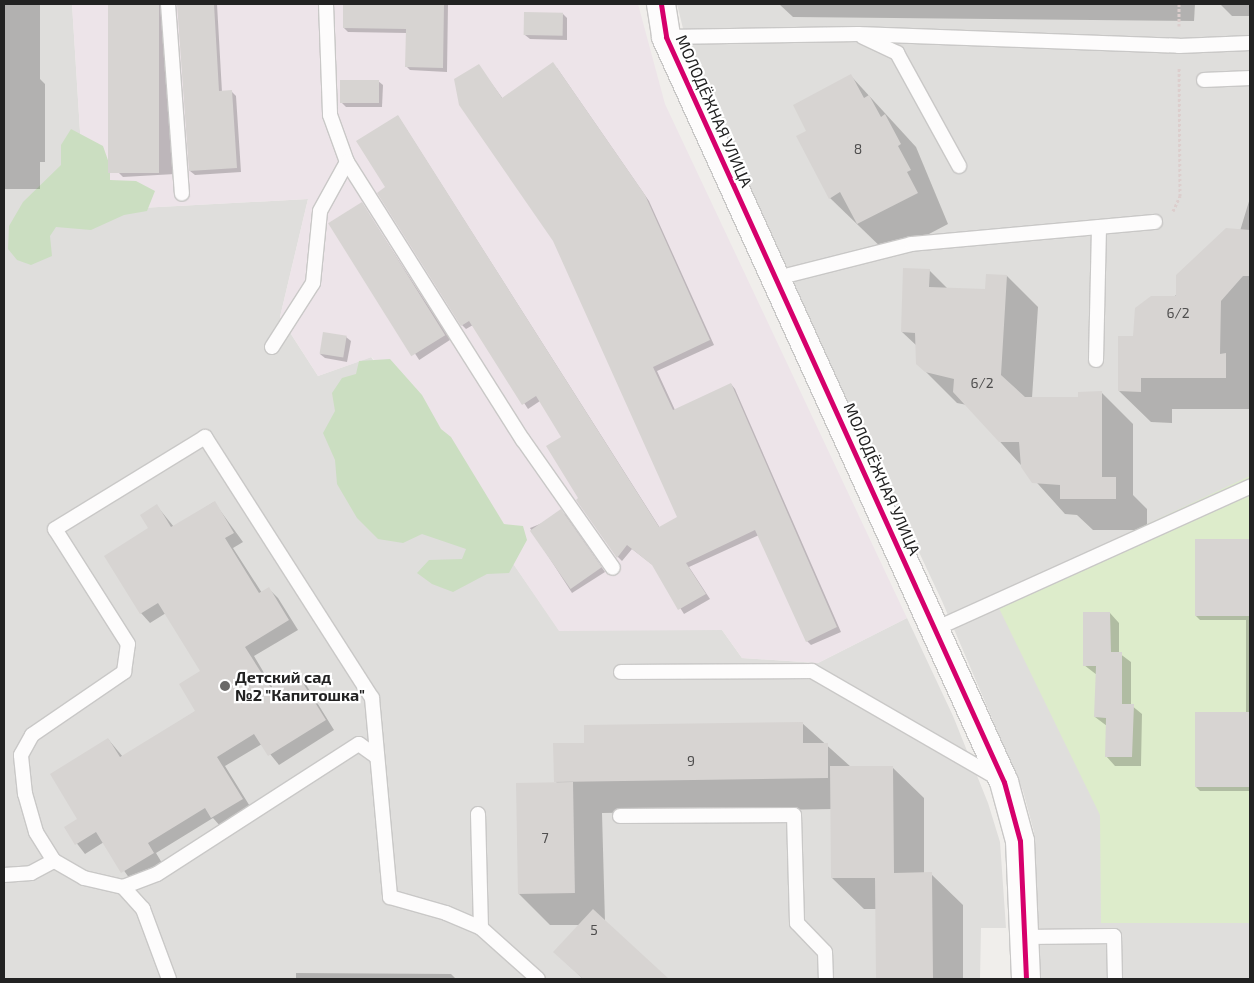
<!DOCTYPE html>
<html>
<head>
<meta charset="utf-8">
<style>
	body { margin:0 }
	#map { position:relative; width:1254px; height:983px; overflow:hidden; background:#f0eeeb; font-family:"Exo 2",sans-serif }
	div>[style] { position:absolute }
	.residential>* { inset:0; background:#dfdedc }
	.industrial>* { inset:0; background:#ede4e9 }
	.grass>* { inset:0; background:#ddeccb }
	.forest>* { inset:0; background:#cbdec1 }
	.shadow>* { inset:0; background:#0003; transform-origin:0 0 }
	.building>* { inset:0; background:#d7d4d2; transform-origin:0 0 }
	.path>* { height:3px; margin-top:-1.5px; transform-origin:0; background:repeating-linear-gradient(90deg,#dccecd 0 2.5px,transparent 0 5px) }
	.roads { filter:drop-shadow(1px 0 #c9c8c7) drop-shadow(-1px 0 #c9c8c7) drop-shadow(0 1px #c9c8c7) drop-shadow(0 -1px #c9c8c7) }
	.lane>* { height:14px; margin:-7px; padding:0 7px; transform-origin:7px; border-radius:7px; background:#fdfcfc }
	.street>* { height:28px; margin:-14px; padding:0 14px; transform-origin:14px; border-radius:14px; background:#fdfcfc }
	.cycleway>* { height:5px; margin:-2.5px; padding:0 2.5px; transform-origin:2.5px; border-radius:2.5px; background:#d6006c }
	.dots>* { width:14px; height:14px; translate:-50% -50%; box-sizing:border-box; border:2px solid #fff; border-radius:50% }
	span { translate:-50% -50%; white-space:nowrap; text-align:center; line-height:1.15; -webkit-text-stroke:4.5px #fff; paint-order:stroke }
	.number-label { font-size:14px; color:#4f4e4e }
	.number-label span { -webkit-text-stroke-width:0 }
	.street-label { font-size:16px; color:#222 }
	.poi-label { font-size:16px; color:#222; font-weight:700 }
	.left { translate:0 -50%; text-align:left }
	.frame { position:absolute; inset:0; border:5px solid #222; pointer-events:none }
</style>
</head>
<body>
<div id="map">
	<div class="residential">
		<div style="clip-path:polygon(4px 4px,72px 4px,85px 211px,308px 199px,280px 317px,318px 376px,371px 357px,559px 630px,722px 630px,742px 658px,818px 663px,907px 618px,953px 716px,988px 803px,1000px 842px,1006px 928px,981px 928px,980px 979px,4px 979px)"></div>
		<div style="clip-path:polygon(677px 4px,1250px 4px,1250px 979px,1040px 979px,1034px 832px,1023px 791px,942px 601px,720px 130px,687px 45px)"></div>
	</div>
	<div class="industrial">
		<div style="clip-path:polygon(72px 4px,638px 4px,665px 104px,907px 618px,818px 663px,742px 658px,722px 630px,559px 631px,372px 357px,318px 376px,280px 317px,308px 199px,85px 211px)"></div>
	</div>
	<div class="grass">
		<div style="clip-path:polygon(1250px 476px,1250px 923px,1101px 923px,1100px 815px,993px 596px)"></div>
	</div>
	<div class="forest">
		<div style="clip-path:polygon(71px 129px,103px 146px,110px 166px,110px 180px,136px 181px,155px 191px,147px 211px,124px 215px,91px 230px,56px 227px,50px 236px,52px 256px,31px 265px,17px 260px,8px 249px,9px 226px,23px 202px,61px 165px,61px 145px)"></div>
		<div style="clip-path:polygon(390px 359px,422px 395px,441px 429px,451px 437px,504px 524px,523px 526px,527px 540px,509px 573px,487px 574px,453px 592px,432px 584px,417px 573px,429px 560px,462px 559px,466px 549px,422px 534px,403px 543px,378px 539px,357px 518px,337px 484px,335px 460px,323px 433px,335px 411px,332px 393px,342px 378px,356px 374px,359px 361px)"></div>
	</div>
	<div class="shadow">
		<div style="clip-path:polygon(4px 4px,40px 4px,40px 79px,45px 84px,45px 162px,40px 162px,40px 189px,4px 189px)"></div>
		<div style="clip-path:polygon(109px 4px,166px 4px,175px 174px,123px 177px,119px 173px)"></div>
		<div style="clip-path:polygon(178px 4px,217px 4px,222px 92px,232px 92px,236px 96px,241px 172px,195px 175px,190px 171px)"></div>
		<div style="clip-path:polygon(344px 4px,448px 4px,447px 72px,410px 70px,406px 66px,407px 33px,348px 32px,344px 28px)"></div>
		<div style="clip-path:polygon(779px 4px,1195px 4px,1194px 21px,793px 17px)"></div>
		<div style="clip-path:polygon(1220px 4px,1250px 4px,1250px 16px,1232px 16px)"></div>
		<div style="clip-path:polygon(563px 14px,567px 18px,567px 40px,530px 39px,525px 35px)"></div>
		<div style="clip-path:polygon(478px 65px,503px 99px,557px 68px,649px 201px,714px 345px,657px 371px,675px 410px,731px 384px,735px 389px,841px 632px,811px 645px,807px 641px,759px 535px,689px 567px,710px 599px,684px 614px,654px 566px,632px 549px,622px 561px,618px 557px,577px 500px,580px 499px,563px 437px,540px 401px,528px 409px,473px 325px,466px 329px,462px 325px,387px 188px,398px 116px,660px 528px,679px 518px)"></div>
		<div style="clip-path:polygon(851px 76px,916px 147px,948px 224px,889px 255px,830px 198px,808px 132px)"></div>
		<div style="clip-path:polygon(378px 81px,383px 85px,382px 107px,346px 107px,341px 102px)"></div>
		<div style="clip-path:polygon(1250px 198px,1250px 409px,1172px 409px,1172px 423px,1151px 422px,1119px 391px,1134px 337px,1240px 231px)"></div>
		<div style="left:362px;top:204px;width:162px;height:37px;rotate:57deg"></div>
		<div style="clip-path:polygon(929px 270px,948px 289px,986px 290px,1007px 276px,1038px 307px,1032px 398px,1079px 398px,1102px 393px,1133px 424px,1133px 495px,1147px 509px,1147px 530px,1093px 530px,1077px 515px,1065px 514px,967px 405px,957px 403px,918px 364px,917px 346px,902px 332px)"></div>
		<div style="clip-path:polygon(346px 337px,351px 341px,347px 362px,325px 358px,320px 354px)"></div>
		<div style="clip-path:polygon(214px 502px,243px 542px,233px 548px,262px 593px,269px 589px,278px 598px,298px 630px,254px 656px,273px 688px,296px 673px,305px 683px,334px 730px,279px 765px,262px 744px,225px 766px,251px 808px,221px 827px,213px 818px,156px 853px,162px 863px,132px 882px,104px 842px,85px 854px,65px 828px,79px 819px,108px 739px,123px 757px,196px 711px,202px 671px,166px 613px,150px 623px,141px 613px,106px 556px,149px 529px,157px 506px,174px 527px)"></div>
		<div style="clip-path:polygon(565px 514px,605px 572px,572px 593px,530px 528px)"></div>
		<div style="clip-path:polygon(1250px 540px,1250px 791px,1200px 791px,1196px 787px,1246px 713px,1246px 620px,1200px 620px,1196px 616px,1196px 541px)"></div>
		<div style="clip-path:polygon(1110px 613px,1119px 623px,1119px 653px,1131px 662px,1131px 705px,1142px 714px,1141px 766px,1115px 766px,1106px 756px,1107px 726px,1095px 717px,1097px 675px,1084px 665px)"></div>
		<div style="clip-path:polygon(802px 723px,851px 767px,892px 767px,924px 798px,924px 874px,931px 874px,963px 905px,963px 979px,877px 979px,877px 909px,864px 909px,832px 878px,832px 809px,602px 813px,605px 922px,667px 979px,583px 979px,555px 952px,580px 925px,550px 925px,519px 894px,558px 784px,555px 781px,585px 744px)"></div>
		<div style="clip-path:polygon(296px 973px,451px 974px,456px 979px,296px 979px)"></div>
	</div>
	<div class="building">
		<div style="left:108px;top:4px;width:51px;height:169px"></div>
		<div style="clip-path:polygon(177px 4px,214px 4px,219px 91px,232px 90px,237px 168px,189px 171px)"></div>
		<div style="clip-path:polygon(343px 4px,444px 4px,443px 68px,405px 67px,406px 29px,343px 28px)"></div>
		<div style="left:524px;top:12px;width:39px;height:23px;rotate:1deg"></div>
		<div style="clip-path:polygon(553px 62px,645px 195px,710px 340px,653px 367px,673px 410px,731px 383px,837px 627px,806px 642px,755px 530px,686px 563px,706px 594px,678px 610px,652px 565px,627px 545px,617px 558px,576px 500px,578px 498px,546px 446px,561px 437px,536px 396px,522px 405px,469px 321px,461px 326px,377px 193px,385px 187px,356px 141px,398px 115px,659px 527px,677px 517px,553px 241px,459px 105px,454px 79px,479px 64px,502px 98px)"></div>
		<div style="clip-path:polygon(851px 74px,864px 98px,869px 95px,881px 117px,885px 114px,901px 144px,898px 146px,911px 170px,907px 172px,918px 193px,857px 224px,840px 192px,829px 199px,796px 136px,806px 131px,793px 105px)"></div>
		<div style="left:340px;top:80px;width:39px;height:23px"></div>
		<div style="left:362px;top:202px;width:157px;height:40px;rotate:58deg"></div>
		<div style="clip-path:polygon(1226px 228px,1250px 230px,1250px 276px,1243px 276px,1221px 301px,1220px 354px,1226px 353px,1226px 378px,1141px 378px,1141px 392px,1118px 391px,1118px 336px,1133px 336px,1135px 308px,1151px 296px,1176px 296px,1176px 275px)"></div>
		<div style="clip-path:polygon(903px 268px,930px 269px,929px 287px,985px 289px,986px 274px,1007px 275px,1001px 375px,1025px 397px,1078px 397px,1078px 392px,1102px 391px,1102px 477px,1116px 477px,1116px 499px,1060px 499px,1060px 485px,1032px 483px,1021px 467px,1019px 442px,999px 442px,953px 392px,954px 379px,925px 372px,916px 364px,915px 333px,901px 332px)"></div>
		<div style="left:323px;top:332px;width:24px;height:22px;rotate:9deg"></div>
		<div style="clip-path:polygon(215px 501px,234px 533px,225px 538px,259px 593px,269px 587px,289px 620px,245px 647px,271px 688px,296px 672px,326px 720px,268px 756px,254px 734px,217px 757px,243px 799px,211px 818px,205px 808px,148px 843px,154px 853px,121px 873px,96px 832px,75px 845px,64px 827px,77px 819px,50px 774px,108px 738px,120px 757px,195px 711px,179px 684px,200px 671px,158px 603px,140px 614px,104px 556px,148px 528px,140px 515px,157px 504px,171px 527px)"></div>
		<div style="left:561px;top:509px;width:71px;height:38px;rotate:55deg"></div>
		<div style="left:1195px;top:539px;width:55px;height:77px"></div>
		<div style="clip-path:polygon(1083px 612px,1110px 612px,1111px 652px,1122px 652px,1122px 704px,1134px 704px,1132px 757px,1105px 757px,1106px 718px,1094px 717px,1096px 666px,1083px 666px)"></div>
		<div style="left:1195px;top:712px;width:55px;height:75px"></div>
		<div style="clip-path:polygon(803px 722px,803px 743px,828px 743px,828px 778px,554px 782px,553px 743px,584px 743px,584px 725px)"></div>
		<div style="clip-path:polygon(830px 766px,893px 766px,894px 873px,932px 872px,933px 979px,876px 979px,875px 878px,831px 878px)"></div>
		<div style="left:573px;top:782px;width:111px;height:57px;rotate:89deg"></div>
		<div style="clip-path:polygon(593px 909px,669px 979px,583px 979px,553px 952px)"></div>
	</div>
	<div class="path">
		<div style="left:1179px;top:4px;width:22px;rotate:90deg"></div>
		<div style="left:1173px;top:211px;width:17px;rotate:-65deg"></div>
		<div style="left:1180px;top:196px;width:129px;rotate:-90.4deg"></div>
	</div>
	<div class="roads">
		<div class="lane">
			<div style="left:168px;top:4px;width:190px;rotate:85.8deg"></div>
			<div style="left:326px;top:4px;width:111px;rotate:87.9deg"></div>
			<div style="left:330px;top:115px;width:50px;rotate:70.1deg"></div>
			<div style="left:347px;top:162px;width:329px;rotate:57.7deg"></div>
			<div style="left:523px;top:440px;width:156px;rotate:54.9deg"></div>
			<div style="left:666px;top:37px;width:192px;rotate:-0.9deg"></div>
			<div style="left:858px;top:34px;width:321px;rotate:2.1deg"></div>
			<div style="left:1179px;top:46px;width:71px;rotate:-2.4deg"></div>
			<div style="left:863px;top:37px;width:38px;rotate:25deg"></div>
			<div style="left:897px;top:53px;width:129px;rotate:61.2deg"></div>
			<div style="left:1204px;top:80px;width:46px;rotate:-2.5deg"></div>
			<div style="left:777px;top:278px;width:138px;rotate:-14.2deg"></div>
			<div style="left:911px;top:244px;width:245px;rotate:-5.2deg"></div>
			<div style="left:272px;top:347px;width:76px;rotate:-57.4deg"></div>
			<div style="left:313px;top:283px;width:72px;rotate:-84.4deg"></div>
			<div style="left:320px;top:211px;width:56px;rotate:-61.1deg"></div>
			<div style="left:1096px;top:360px;width:133px;rotate:-88.7deg"></div>
			<div style="left:935px;top:629px;width:346px;rotate:-24.3deg"></div>
			<div style="left:621px;top:672px;width:191px;rotate:-0.3deg"></div>
			<div style="left:812px;top:671px;width:216px;rotate:30deg"></div>
			<div style="left:478px;top:814px;width:114px;rotate:88.5deg"></div>
			<div style="left:481px;top:928px;width:76px;rotate:41.8deg"></div>
			<div style="left:620px;top:816px;width:174px;rotate:-0.3deg"></div>
			<div style="left:794px;top:815px;width:108px;rotate:88.4deg"></div>
			<div style="left:797px;top:923px;width:40px;rotate:46deg"></div>
			<div style="left:825px;top:952px;width:27px;rotate:88deg"></div>
			<div style="left:4px;top:875px;width:27px;rotate:-4deg"></div>
			<div style="left:31px;top:873px;width:26px;rotate:-28deg"></div>
			<div style="left:123px;top:887px;width:36px;rotate:-21deg"></div>
			<div style="left:157px;top:874px;width:240px;rotate:-32.8deg"></div>
			<div style="left:359px;top:744px;width:22px;rotate:36deg"></div>
			<div style="left:1026px;top:937px;width:88px;rotate:-0.7deg"></div>
			<div style="left:1114px;top:936px;width:43px;rotate:88.7deg"></div>
			<div style="left:169px;top:979px;width:75px;rotate:-110.4deg"></div>
			<div style="left:143px;top:909px;width:30px;rotate:-132deg"></div>
			<div style="left:123px;top:887px;width:40px;rotate:-167deg"></div>
			<div style="left:84px;top:878px;width:34px;rotate:-150deg"></div>
			<div style="left:54px;top:861px;width:34px;rotate:-122deg"></div>
			<div style="left:36px;top:832px;width:40px;rotate:-106deg"></div>
			<div style="left:25px;top:794px;width:39px;rotate:-96deg"></div>
			<div style="left:21px;top:755px;width:23px;rotate:-61deg"></div>
			<div style="left:32px;top:735px;width:112px;rotate:-34.4deg"></div>
			<div style="left:124px;top:672px;width:28px;rotate:-82deg"></div>
			<div style="left:128px;top:644px;width:136px;rotate:-122.4deg"></div>
			<div style="left:55px;top:529px;width:176px;rotate:-31.5deg"></div>
			<div style="left:205px;top:437px;width:310px;rotate:57.4deg"></div>
			<div style="left:372px;top:698px;width:200px;rotate:84.8deg"></div>
			<div style="left:390px;top:897px;width:58px;rotate:15.9deg"></div>
			<div style="left:446px;top:913px;width:38px;rotate:23deg"></div>
		</div>
		<div class="street">
			<div style="left:661px;top:4px;width:33px;rotate:81deg"></div>
			<div style="left:666px;top:37px;width:818px;rotate:65.6deg"></div>
			<div style="left:1004px;top:782px;width:61px;rotate:74.8deg"></div>
			<div style="left:1020px;top:841px;width:138px;rotate:87.5deg"></div>
		</div>
	</div>
	<div class="cycleway">
		<div style="left:661px;top:4px;width:33px;rotate:81deg"></div>
		<div style="left:666px;top:37px;width:818px;rotate:65.6deg"></div>
		<div style="left:1004px;top:782px;width:61px;rotate:74.8deg"></div>
		<div style="left:1020px;top:841px;width:138px;rotate:87.5deg"></div>
	</div>
	<div class="dots">
		<div style="left:225px;top:686px;background:#6a6968"></div>
	</div>
	<div class="number-label">
		<span style="left:858px;top:149px">8</span>
		<span style="left:1178px;top:313px">6/2</span>
		<span style="left:982px;top:383px">6/2</span>
		<span style="left:691px;top:761px">9</span>
		<span style="left:545px;top:838px">7</span>
		<span style="left:594px;top:930px">5</span>
	</div>
	<div class="street-label">
		<span style="left:714px;top:111px;rotate:66deg">МОЛОДЁЖНАЯ УЛИЦА</span>
		<span style="left:882px;top:479px;rotate:66deg">МОЛОДЁЖНАЯ УЛИЦА</span>
	</div>
	<div class="poi-label">
		<span class="left" style="left:235px;top:686px">Детский сад<br>№2 "Капитошка"</span>
	</div>
	<div class="frame"></div>
</div>
</body>
</html>
